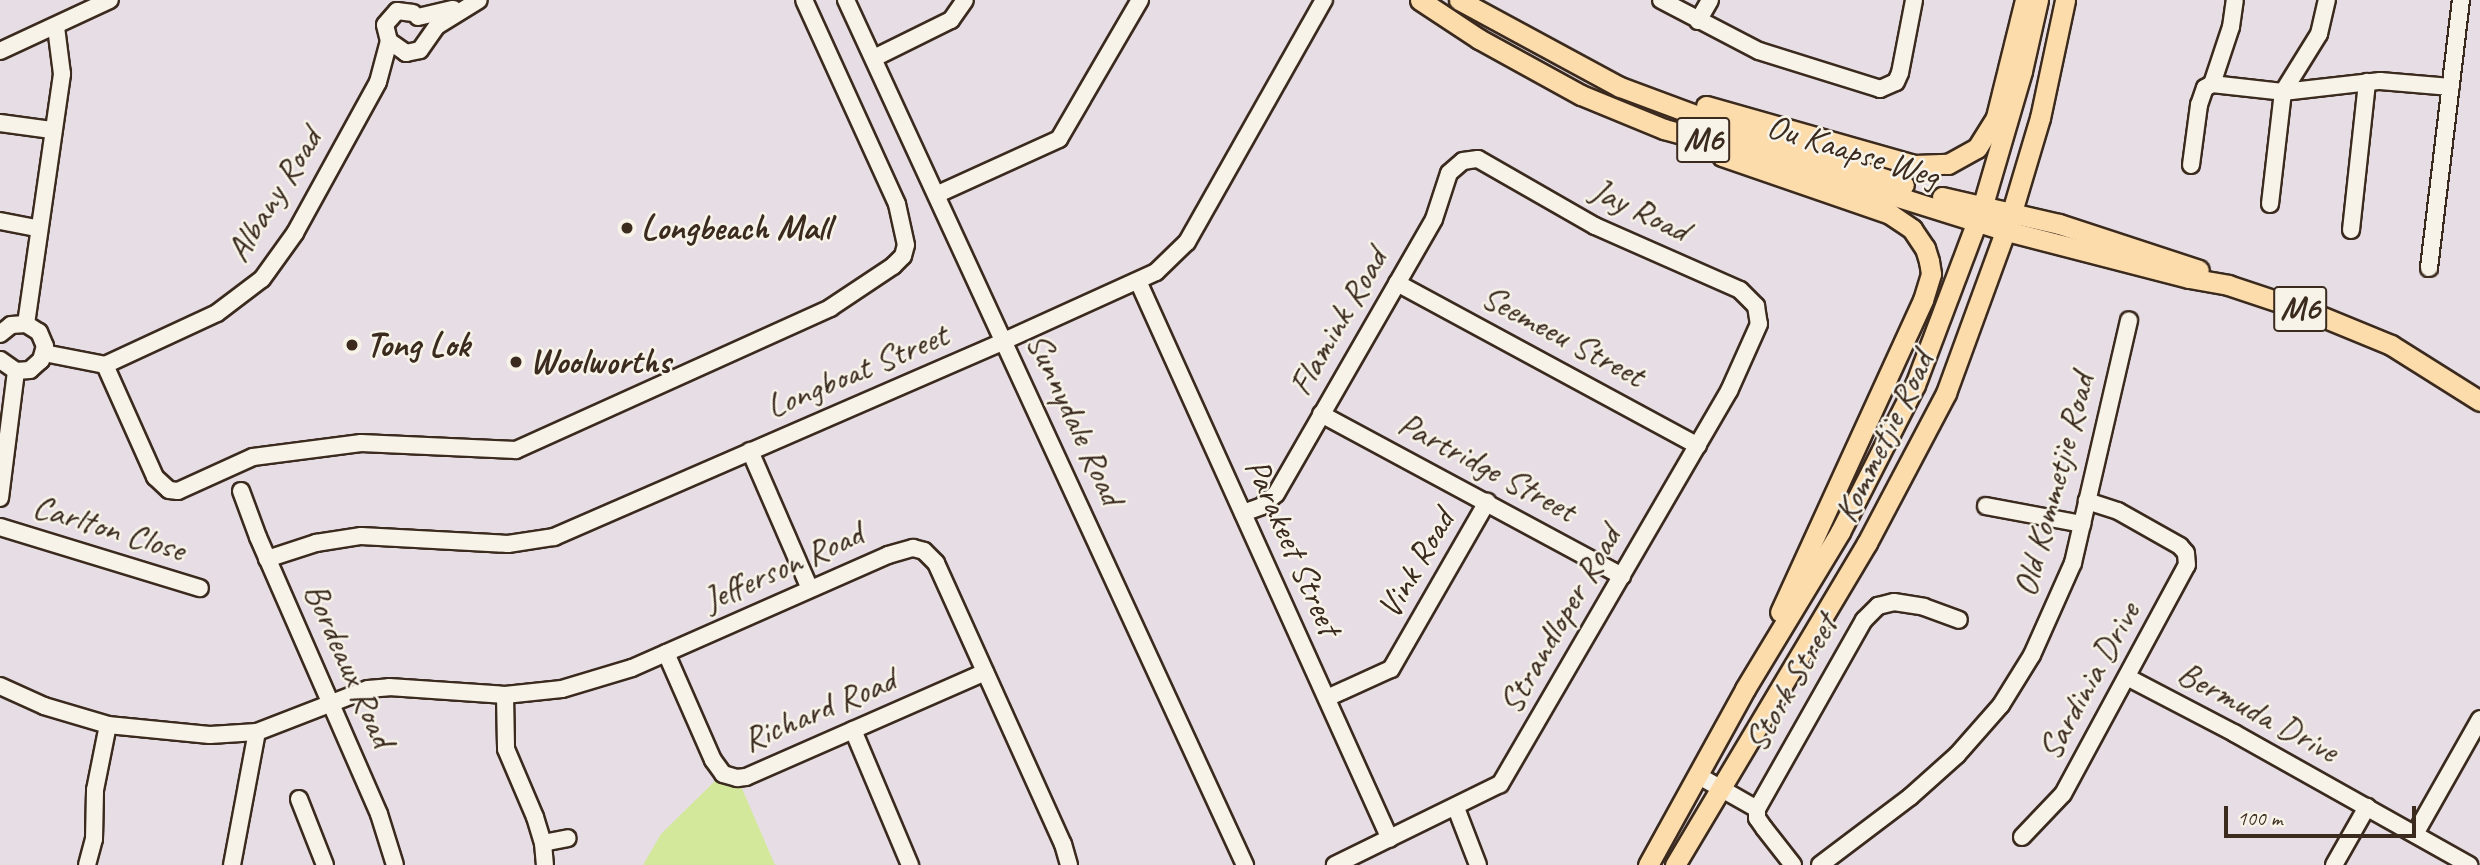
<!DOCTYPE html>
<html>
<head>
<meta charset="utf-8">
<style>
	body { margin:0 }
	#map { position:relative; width:2480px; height:865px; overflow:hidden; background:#e6dee4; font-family:Caveat,sans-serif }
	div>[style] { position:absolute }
	.green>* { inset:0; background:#d4e89c }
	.roads { filter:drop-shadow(2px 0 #3b2a1e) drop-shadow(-2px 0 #3b2a1e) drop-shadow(0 2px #3b2a1e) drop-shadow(0 -2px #3b2a1e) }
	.minor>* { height:16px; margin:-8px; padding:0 8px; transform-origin:8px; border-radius:8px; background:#f7f3e8 }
	.major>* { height:19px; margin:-9.5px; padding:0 9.5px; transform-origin:9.5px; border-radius:9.5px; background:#fddcac }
	.dots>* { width:19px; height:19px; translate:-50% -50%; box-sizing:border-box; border:4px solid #f7f3e8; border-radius:50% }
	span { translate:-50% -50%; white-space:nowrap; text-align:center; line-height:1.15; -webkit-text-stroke:5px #f7f3e8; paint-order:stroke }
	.shield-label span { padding:2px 5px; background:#f7f3e8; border:2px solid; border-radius:5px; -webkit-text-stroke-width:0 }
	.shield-label { font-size:33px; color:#3b2a1e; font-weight:700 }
	.street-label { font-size:35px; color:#3b2a1e }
	.poi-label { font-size:35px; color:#3b2a1e; font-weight:700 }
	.left { translate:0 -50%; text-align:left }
	.scale { position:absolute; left:2224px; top:806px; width:192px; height:32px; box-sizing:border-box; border:4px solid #3b2a1e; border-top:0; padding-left:9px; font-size:21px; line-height:24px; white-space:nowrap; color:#3b2a1e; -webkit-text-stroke:5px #f7f3e8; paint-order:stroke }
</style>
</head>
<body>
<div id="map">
	<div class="green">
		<div style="clip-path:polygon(718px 778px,740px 784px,775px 865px,643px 865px,661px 834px)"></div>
	</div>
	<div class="roads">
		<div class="minor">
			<div style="left:846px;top:0;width:953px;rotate:65.24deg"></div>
			<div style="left:1661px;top:0;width:110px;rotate:27.5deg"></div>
			<div style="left:1759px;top:51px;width:127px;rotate:17.4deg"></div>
			<div style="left:1880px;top:89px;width:17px;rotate:-24deg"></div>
			<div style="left:1896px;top:82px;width:10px;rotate:-66deg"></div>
			<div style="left:1900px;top:73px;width:74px;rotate:-79.1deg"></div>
			<div style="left:413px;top:13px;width:16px;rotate:-173deg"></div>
			<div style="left:397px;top:11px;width:18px;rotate:131deg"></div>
			<div style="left:385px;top:25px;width:16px;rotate:76deg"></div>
			<div style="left:389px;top:41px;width:21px;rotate:35deg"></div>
			<div style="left:406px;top:53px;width:14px;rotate:-12deg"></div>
			<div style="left:420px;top:50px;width:29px;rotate:-55deg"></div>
			<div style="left:437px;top:26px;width:49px;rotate:-31.8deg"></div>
			<div style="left:418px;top:17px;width:36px;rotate:-13deg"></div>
			<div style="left:1698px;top:21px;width:24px;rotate:-60deg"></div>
			<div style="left:0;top:51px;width:121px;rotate:-24.9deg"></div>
			<div style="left:874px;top:58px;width:86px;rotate:-26.3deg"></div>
			<div style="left:951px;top:20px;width:24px;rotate:-55deg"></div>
			<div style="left:2212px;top:84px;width:60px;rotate:-71.6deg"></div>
			<div style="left:2231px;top:27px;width:27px;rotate:-82deg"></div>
			<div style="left:0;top:123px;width:52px;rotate:7.7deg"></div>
			<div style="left:2191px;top:165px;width:61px;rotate:-82.4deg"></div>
			<div style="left:2199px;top:105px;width:18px;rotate:-71deg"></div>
			<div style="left:2205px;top:88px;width:8px;rotate:-30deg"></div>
			<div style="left:2212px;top:84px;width:71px;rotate:6.4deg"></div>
			<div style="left:2283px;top:92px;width:98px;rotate:-6.5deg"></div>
			<div style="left:2380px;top:81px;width:71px;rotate:4.8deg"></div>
			<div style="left:938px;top:194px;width:133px;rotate:-24.4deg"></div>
			<div style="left:1059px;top:139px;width:161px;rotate:-59.8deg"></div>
			<div style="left:2270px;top:204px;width:113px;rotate:-83.4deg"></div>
			<div style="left:2283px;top:92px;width:68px;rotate:-58.2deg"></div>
			<div style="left:2319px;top:34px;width:35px;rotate:-77deg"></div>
			<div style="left:0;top:221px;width:38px;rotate:11deg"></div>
			<div style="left:2351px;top:230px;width:149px;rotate:-83.8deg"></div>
			<div style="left:2429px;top:268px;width:270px;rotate:-83.2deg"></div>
			<div style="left:1138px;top:281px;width:612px;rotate:65.7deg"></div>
			<div style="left:1397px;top:283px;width:342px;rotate:28.4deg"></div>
			<div style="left:26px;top:324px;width:253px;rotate:-81.8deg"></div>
			<div style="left:62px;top:74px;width:47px;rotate:-97.3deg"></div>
			<div style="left:0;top:334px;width:14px;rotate:-39deg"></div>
			<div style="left:11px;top:325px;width:15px;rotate:-4deg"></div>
			<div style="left:26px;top:324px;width:15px;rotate:32deg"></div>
			<div style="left:39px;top:332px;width:15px;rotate:67deg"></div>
			<div style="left:45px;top:346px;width:15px;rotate:106deg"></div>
			<div style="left:41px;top:360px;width:15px;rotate:138deg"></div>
			<div style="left:30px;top:370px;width:14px;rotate:176deg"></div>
			<div style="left:16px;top:371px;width:19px;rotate:-145deg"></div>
			<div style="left:44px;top:353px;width:62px;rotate:11.1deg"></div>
			<div style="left:105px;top:365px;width:123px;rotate:-24.9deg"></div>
			<div style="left:217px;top:313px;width:56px;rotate:-37.1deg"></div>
			<div style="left:262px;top:279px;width:57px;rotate:-54.3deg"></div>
			<div style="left:295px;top:233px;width:172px;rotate:-61.2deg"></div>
			<div style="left:378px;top:82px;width:42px;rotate:-75deg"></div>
			<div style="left:105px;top:365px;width:123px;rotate:65.9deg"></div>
			<div style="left:155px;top:477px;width:19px;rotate:43deg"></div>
			<div style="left:169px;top:490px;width:9px;rotate:6deg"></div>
			<div style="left:178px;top:491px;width:82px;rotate:-24.4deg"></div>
			<div style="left:253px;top:457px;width:109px;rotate:-7.4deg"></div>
			<div style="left:361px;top:443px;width:155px;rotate:2.6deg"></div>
			<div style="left:516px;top:450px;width:345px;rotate:-24.3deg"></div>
			<div style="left:830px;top:308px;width:76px;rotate:-33.7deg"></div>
			<div style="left:893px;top:266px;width:14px;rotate:-45deg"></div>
			<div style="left:903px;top:256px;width:11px;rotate:-75deg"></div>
			<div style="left:906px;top:245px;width:42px;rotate:-102.4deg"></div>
			<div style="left:897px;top:204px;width:224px;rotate:-114.5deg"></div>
			<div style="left:1321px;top:414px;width:342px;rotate:28.3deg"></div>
			<div style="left:750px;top:451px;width:150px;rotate:66.5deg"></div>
			<div style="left:241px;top:491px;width:49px;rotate:69.7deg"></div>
			<div style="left:258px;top:537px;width:302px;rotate:66.4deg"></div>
			<div style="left:379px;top:814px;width:53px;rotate:72.6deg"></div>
			<div style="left:0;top:498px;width:128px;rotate:-82.8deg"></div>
			<div style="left:1986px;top:506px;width:98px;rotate:10.6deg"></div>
			<div style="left:1243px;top:513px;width:20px;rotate:-20deg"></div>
			<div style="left:1262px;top:506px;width:18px;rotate:-41deg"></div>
			<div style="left:1276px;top:494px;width:317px;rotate:-60.1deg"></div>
			<div style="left:1434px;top:219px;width:48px;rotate:-71.9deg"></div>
			<div style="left:1449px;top:173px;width:18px;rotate:-41deg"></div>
			<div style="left:1463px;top:161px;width:15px;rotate:-8deg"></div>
			<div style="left:1478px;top:159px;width:135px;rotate:29.8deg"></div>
			<div style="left:1595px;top:226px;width:158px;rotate:23.8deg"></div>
			<div style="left:1740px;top:290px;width:23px;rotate:45deg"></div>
			<div style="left:1756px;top:306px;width:18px;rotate:81deg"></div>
			<div style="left:1759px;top:324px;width:73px;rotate:114.1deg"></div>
			<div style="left:1729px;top:391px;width:455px;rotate:120.2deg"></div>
			<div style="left:1500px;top:784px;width:184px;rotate:153.9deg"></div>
			<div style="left:0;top:527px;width:209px;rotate:17deg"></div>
			<div style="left:267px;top:559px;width:52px;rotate:-18.1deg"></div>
			<div style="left:316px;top:543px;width:46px;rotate:-8.8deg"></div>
			<div style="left:361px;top:536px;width:147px;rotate:3.1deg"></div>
			<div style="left:508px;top:544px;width:47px;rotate:-8.7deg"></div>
			<div style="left:554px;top:537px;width:491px;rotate:-23.5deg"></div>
			<div style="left:1004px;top:341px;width:167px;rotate:-24.4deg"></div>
			<div style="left:1156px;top:272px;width:43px;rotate:-44.1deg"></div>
			<div style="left:1187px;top:242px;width:278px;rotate:-60.5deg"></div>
			<div style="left:666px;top:653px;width:117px;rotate:66.3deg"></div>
			<div style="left:713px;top:760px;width:17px;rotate:54deg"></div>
			<div style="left:723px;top:774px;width:15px;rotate:16deg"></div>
			<div style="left:737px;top:778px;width:9px;rotate:-6deg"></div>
			<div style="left:746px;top:777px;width:261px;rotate:-23.7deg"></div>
			<div style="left:2127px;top:677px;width:121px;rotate:27.6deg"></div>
			<div style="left:2234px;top:733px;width:270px;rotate:29.3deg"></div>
			<div style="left:0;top:686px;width:48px;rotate:24.4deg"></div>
			<div style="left:44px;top:706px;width:67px;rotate:16.5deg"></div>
			<div style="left:108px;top:725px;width:102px;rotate:5.6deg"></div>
			<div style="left:210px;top:735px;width:47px;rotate:-3.7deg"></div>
			<div style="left:257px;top:732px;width:119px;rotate:-21.2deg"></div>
			<div style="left:368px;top:689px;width:21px;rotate:-5deg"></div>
			<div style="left:389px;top:687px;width:116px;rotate:3.9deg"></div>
			<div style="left:505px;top:695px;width:57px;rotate:-6deg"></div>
			<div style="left:562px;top:689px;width:73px;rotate:-16.7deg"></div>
			<div style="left:632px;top:668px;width:280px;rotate:-23.8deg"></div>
			<div style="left:888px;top:555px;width:26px;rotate:-16deg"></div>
			<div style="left:913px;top:548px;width:11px;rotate:15deg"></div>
			<div style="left:924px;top:551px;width:17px;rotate:45deg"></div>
			<div style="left:936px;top:563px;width:308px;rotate:65.7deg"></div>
			<div style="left:1063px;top:844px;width:22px;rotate:74deg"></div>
			<div style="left:505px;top:695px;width:54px;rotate:88.9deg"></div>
			<div style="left:506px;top:749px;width:74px;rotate:66.9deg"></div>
			<div style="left:535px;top:817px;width:27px;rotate:73deg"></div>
			<div style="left:543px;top:843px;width:22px;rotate:85deg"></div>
			<div style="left:1327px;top:698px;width:70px;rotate:-24.4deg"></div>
			<div style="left:1391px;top:669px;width:193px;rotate:-60.1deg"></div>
			<div style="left:853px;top:730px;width:147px;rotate:67.1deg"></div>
			<div style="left:1699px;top:776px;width:67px;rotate:29.6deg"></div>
			<div style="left:299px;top:799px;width:71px;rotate:68.5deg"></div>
			<div style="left:1456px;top:808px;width:61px;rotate:68.9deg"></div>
			<div style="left:2415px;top:834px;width:132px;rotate:-60.5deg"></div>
			<div style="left:2022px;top:837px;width:59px;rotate:-46.4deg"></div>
			<div style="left:2063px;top:794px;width:260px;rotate:-61.6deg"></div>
			<div style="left:2187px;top:565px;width:12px;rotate:-95deg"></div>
			<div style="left:2186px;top:553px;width:9px;rotate:-131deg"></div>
			<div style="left:2180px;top:546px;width:71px;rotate:-150.6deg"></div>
			<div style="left:2118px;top:511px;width:33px;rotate:-162deg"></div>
			<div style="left:543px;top:843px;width:25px;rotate:-11deg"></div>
			<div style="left:87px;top:865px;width:27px;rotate:-75deg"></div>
			<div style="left:94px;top:839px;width:49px;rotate:-88.8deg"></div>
			<div style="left:95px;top:790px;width:66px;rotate:-78.7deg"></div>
			<div style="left:232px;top:865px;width:135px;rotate:-79.4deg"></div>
			<div style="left:1793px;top:865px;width:47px;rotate:-128.1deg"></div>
			<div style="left:1764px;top:828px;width:12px;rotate:-125deg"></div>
			<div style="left:1757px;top:818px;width:9px;rotate:-90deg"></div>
			<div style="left:1757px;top:809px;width:217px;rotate:-60.5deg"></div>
			<div style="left:1864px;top:620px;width:20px;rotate:-45deg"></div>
			<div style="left:1878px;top:606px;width:16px;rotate:-14deg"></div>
			<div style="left:1894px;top:602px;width:30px;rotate:9deg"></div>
			<div style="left:1924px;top:607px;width:37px;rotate:20deg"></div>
			<div style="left:1820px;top:865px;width:113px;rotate:-37.1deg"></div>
			<div style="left:1910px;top:797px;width:63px;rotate:-41.8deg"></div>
			<div style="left:1957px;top:755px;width:67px;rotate:-48.7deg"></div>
			<div style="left:2001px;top:705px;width:59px;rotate:-58.2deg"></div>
			<div style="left:2032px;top:655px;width:101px;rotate:-66deg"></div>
			<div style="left:2073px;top:563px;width:249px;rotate:-77deg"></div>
			<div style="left:2334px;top:865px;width:67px;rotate:-60.4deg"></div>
		</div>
		<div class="major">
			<div style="left:1420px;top:0;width:71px;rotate:33.5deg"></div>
			<div style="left:1479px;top:39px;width:116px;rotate:28.8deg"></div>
			<div style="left:1581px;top:95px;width:90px;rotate:22.3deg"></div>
			<div style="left:1664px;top:129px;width:140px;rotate:15.3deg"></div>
			<div style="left:1799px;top:166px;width:218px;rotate:17.4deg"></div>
			<div style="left:2007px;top:231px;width:188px;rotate:14.5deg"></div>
			<div style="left:2189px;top:278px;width:40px;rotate:10deg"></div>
			<div style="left:2228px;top:285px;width:95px;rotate:18.4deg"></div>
			<div style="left:2318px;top:315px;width:79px;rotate:22.3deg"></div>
			<div style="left:2391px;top:345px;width:105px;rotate:32.2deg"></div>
			<div style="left:1459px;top:0;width:183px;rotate:28.4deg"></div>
			<div style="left:1620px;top:87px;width:146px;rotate:20.4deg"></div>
			<div style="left:1757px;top:138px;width:154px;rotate:17.7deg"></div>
			<div style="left:1706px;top:106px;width:216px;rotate:15.8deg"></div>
			<div style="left:1914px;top:165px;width:34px;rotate:-2deg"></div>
			<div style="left:1948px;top:164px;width:33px;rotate:-29deg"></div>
			<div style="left:1977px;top:148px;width:36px;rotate:-58deg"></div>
			<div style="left:1996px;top:117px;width:121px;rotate:-76.1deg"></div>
			<div style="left:1722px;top:156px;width:178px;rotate:19deg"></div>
			<div style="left:1890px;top:214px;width:27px;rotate:34deg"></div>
			<div style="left:1912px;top:229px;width:23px;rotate:56deg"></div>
			<div style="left:1925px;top:248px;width:14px;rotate:73deg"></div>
			<div style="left:1929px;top:261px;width:13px;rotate:81deg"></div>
			<div style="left:1931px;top:274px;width:27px;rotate:107deg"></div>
			<div style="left:1923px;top:300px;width:343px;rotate:114.6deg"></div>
			<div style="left:1942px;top:197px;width:120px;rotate:13deg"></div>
			<div style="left:2059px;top:224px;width:147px;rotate:18.2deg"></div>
			<div style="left:1648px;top:865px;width:201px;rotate:-61.1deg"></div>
			<div style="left:1745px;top:689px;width:184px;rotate:-58.8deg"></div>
			<div style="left:1840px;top:532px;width:165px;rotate:-63deg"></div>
			<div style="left:1915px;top:385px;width:189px;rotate:-69.3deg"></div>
			<div style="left:1982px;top:208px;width:143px;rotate:-73.7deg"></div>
			<div style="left:2022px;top:71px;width:73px;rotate:-77.3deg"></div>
			<div style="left:1675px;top:865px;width:375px;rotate:-59.2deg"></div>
			<div style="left:1867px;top:543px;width:170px;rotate:-62.2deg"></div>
			<div style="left:1946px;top:393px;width:189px;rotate:-69.9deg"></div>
			<div style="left:2011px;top:215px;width:101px;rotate:-73.4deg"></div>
			<div style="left:2040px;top:118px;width:121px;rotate:-78deg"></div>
		</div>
	</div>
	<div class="dots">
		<div style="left:627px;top:228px;background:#3b2a1e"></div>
		<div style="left:352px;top:345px;background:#3b2a1e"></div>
		<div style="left:516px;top:362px;background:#3b2a1e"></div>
	</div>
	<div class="shield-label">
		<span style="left:1703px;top:140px">M6</span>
		<span style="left:2300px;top:309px">M6</span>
	</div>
	<div class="street-label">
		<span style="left:1853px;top:151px;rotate:17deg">Ou Kaapse Weg</span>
		<span style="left:274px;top:195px;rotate:-58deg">Albany Road</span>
		<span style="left:1640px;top:210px;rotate:26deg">Jay Road</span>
		<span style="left:1338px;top:322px;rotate:-60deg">Flamink Road</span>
		<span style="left:1563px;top:336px;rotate:28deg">Seemeeu Street</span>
		<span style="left:857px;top:371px;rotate:-23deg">Longboat Street</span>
		<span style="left:1075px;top:419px;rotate:65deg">Sunnydale Road</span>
		<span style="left:1884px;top:437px;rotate:-64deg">Kommetjie Road</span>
		<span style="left:1487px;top:467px;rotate:28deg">Partridge Street</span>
		<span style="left:2054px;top:485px;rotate:-75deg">Old Kommetjie Road</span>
		<span style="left:109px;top:528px;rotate:17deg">Carlton Close</span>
		<span style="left:1293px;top:547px;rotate:66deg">Parakeet Street</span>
		<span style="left:1416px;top:564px;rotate:-60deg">Vink Road</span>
		<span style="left:783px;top:567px;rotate:-24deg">Jefferson Road</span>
		<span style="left:1560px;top:620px;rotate:-60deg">Strandloper Road</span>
		<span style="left:349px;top:665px;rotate:66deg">Bordeaux Road</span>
		<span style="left:2089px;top:681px;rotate:-61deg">Sardinia Drive</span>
		<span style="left:1791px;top:683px;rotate:-60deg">Stork Street</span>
		<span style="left:819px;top:710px;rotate:-23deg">Richard Road</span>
		<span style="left:2258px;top:712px;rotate:28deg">Bermuda Drive</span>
	</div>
	<div class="poi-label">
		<span class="left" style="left:641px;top:228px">Longbeach Mall</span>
		<span class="left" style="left:366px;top:345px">Tong Lok</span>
		<span class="left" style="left:530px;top:362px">Woolworths</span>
	</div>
	<div class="scale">100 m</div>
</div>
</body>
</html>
